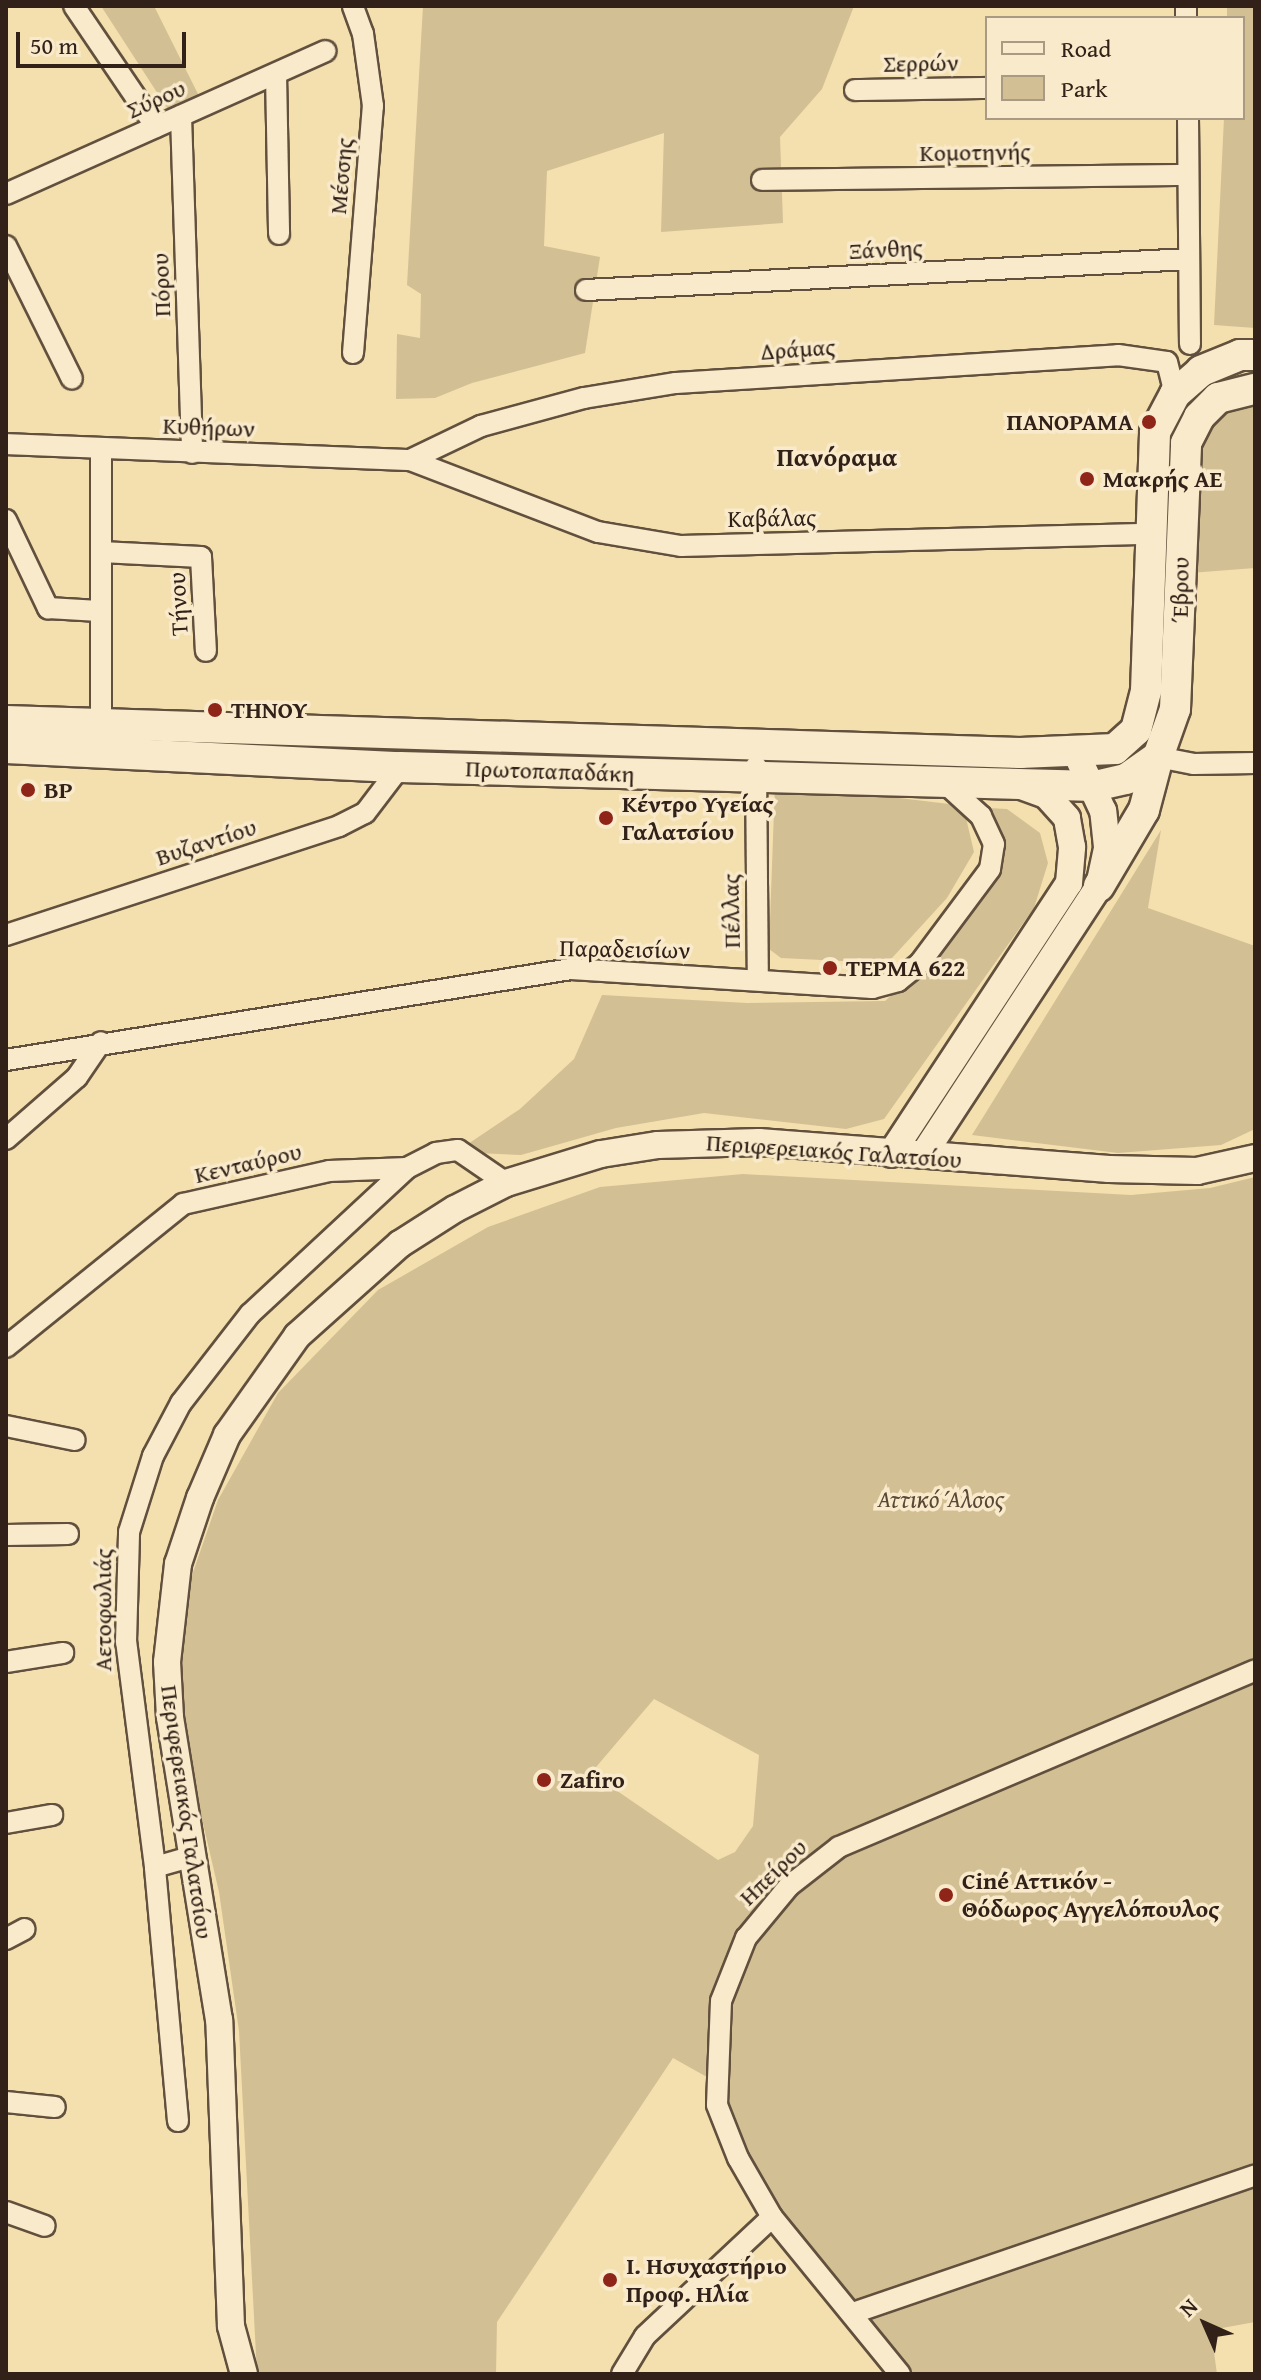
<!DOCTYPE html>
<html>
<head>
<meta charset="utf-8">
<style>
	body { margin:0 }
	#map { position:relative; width:1261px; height:2380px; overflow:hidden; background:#f4dfae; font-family:"Gentium Book Plus",serif }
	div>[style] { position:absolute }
	.green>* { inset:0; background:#d3bf94 }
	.roads { filter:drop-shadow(2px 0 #62503e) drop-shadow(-2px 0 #62503e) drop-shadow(0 2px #62503e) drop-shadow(0 -2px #62503e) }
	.minor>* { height:20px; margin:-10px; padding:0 10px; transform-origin:10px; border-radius:10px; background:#f8eaca }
	.tertiary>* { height:26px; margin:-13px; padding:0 13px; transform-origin:13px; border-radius:13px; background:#f8eaca }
	.secondary>* { height:30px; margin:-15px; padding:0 15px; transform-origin:15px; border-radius:15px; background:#f8eaca }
	.dots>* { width:22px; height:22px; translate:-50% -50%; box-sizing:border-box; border:4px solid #f8eaca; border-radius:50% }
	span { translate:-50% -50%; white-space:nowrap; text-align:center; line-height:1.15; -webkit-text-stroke:7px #f8eaca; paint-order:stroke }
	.street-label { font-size:24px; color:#312118 }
	.poi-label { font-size:24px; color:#312118; font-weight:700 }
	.right { translate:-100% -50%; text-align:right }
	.left { translate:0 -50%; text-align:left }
	.park-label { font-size:24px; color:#5a4837; font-style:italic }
	.neighbourhood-label { font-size:26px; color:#312118; font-weight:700 }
	.frame { position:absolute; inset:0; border:8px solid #312118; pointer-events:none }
	.legend { position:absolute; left:985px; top:16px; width:260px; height:104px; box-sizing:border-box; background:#f8eaca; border:2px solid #a89a83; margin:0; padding:10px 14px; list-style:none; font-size:24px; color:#312118 }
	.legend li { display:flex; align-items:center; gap:16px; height:40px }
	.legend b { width:40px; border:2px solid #a89a83 }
	.north { position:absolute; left:1165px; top:2284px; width:80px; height:80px; -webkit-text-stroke:6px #f8eaca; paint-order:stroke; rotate:315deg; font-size:22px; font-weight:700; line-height:32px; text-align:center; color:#312118 }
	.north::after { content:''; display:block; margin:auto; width:28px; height:36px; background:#312118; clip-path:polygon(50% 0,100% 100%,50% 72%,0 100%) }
	.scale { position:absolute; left:16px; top:32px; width:170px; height:36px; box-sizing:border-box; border:4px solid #312118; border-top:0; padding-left:10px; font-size:24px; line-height:28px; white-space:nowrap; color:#312118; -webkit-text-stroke:6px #f8eaca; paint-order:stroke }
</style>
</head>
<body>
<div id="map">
	<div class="green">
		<div style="clip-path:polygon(101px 6px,154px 6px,199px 96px,169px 111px)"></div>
		<div style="clip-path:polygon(423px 6px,854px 6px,822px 89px,780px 137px,783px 223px,661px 232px,664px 133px,547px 171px,544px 246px,600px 257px,585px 353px,472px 383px,435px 398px,396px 399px,397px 334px,420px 338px,421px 294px,407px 285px)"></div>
		<div style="clip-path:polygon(1227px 6px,1255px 6px,1255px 328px,1214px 325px,1224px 118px,1243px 118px,1243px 18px,1227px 18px)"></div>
		<div style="clip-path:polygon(1255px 403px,1255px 568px,1190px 573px,1191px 466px,1212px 419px,1231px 406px)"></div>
		<div style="clip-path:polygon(775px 783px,949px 804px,966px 818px,974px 852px,947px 898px,892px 958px,882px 963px,781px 958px,769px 949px)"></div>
		<div style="clip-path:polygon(988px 808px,1007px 809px,1040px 833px,1048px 863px,1034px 908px,884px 1119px,846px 1129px,704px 1113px,616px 1128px,521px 1155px,456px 1152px,520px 1109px,574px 1059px,602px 995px,747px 1003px,885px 1001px,937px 954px,992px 885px,1000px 847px)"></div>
		<div style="clip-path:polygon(1161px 830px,1148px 908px,1255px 946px,1255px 1129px,1221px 1145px,1118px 1153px,972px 1135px)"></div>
		<div style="clip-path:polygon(evenodd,743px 1174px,1131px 1195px,1210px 1188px,1255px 1177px,1255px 2322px,1211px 2330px,1217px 2374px,911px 2374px,778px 2214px,743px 2152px,723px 2086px,673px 2058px,497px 2322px,496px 2374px,257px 2374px,239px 2031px,219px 1892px,185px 1746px,180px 1610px,218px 1500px,278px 1393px,378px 1290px,488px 1227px,600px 1187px,743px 1174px,654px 1699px,759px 1755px,753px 1826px,735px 1852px,718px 1860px,591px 1773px,654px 1699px)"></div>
	</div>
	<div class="roads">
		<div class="minor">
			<div style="left:74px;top:6px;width:146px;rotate:55.9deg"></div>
			<div style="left:1186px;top:6px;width:12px;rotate:90deg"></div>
			<div style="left:276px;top:74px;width:160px;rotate:88.9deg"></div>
			<div style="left:855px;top:90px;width:132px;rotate:-0.9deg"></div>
			<div style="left:181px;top:116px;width:337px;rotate:88.1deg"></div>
			<div style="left:1188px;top:118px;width:226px;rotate:89.5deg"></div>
			<div style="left:762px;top:180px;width:426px;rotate:-0.7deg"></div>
			<div style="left:6px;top:194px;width:350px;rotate:-24.1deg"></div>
			<div style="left:6px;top:246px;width:148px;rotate:63.6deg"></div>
			<div style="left:586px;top:290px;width:604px;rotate:-2.94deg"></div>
			<div style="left:353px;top:353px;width:248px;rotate:-85.4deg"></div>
			<div style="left:373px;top:106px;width:73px;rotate:-97.9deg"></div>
			<div style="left:363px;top:34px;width:30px;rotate:-110deg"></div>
			<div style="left:6px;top:444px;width:404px;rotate:2.3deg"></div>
			<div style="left:410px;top:460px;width:201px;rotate:21deg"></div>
			<div style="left:598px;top:532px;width:84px;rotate:9.6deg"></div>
			<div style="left:681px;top:546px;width:468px;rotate:-1.5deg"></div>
			<div style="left:101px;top:449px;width:275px;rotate:90deg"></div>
			<div style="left:410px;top:460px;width:79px;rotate:-25.6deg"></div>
			<div style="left:481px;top:426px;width:107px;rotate:-15.2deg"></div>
			<div style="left:584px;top:398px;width:93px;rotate:-9.3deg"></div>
			<div style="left:676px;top:383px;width:443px;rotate:-3.6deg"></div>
			<div style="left:1118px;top:355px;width:49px;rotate:8.1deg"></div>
			<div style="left:1167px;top:362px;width:33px;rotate:76deg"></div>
			<div style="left:6px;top:520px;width:98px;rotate:64.5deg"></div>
			<div style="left:48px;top:608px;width:51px;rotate:3.4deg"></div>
			<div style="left:101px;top:552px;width:100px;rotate:2.9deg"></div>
			<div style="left:201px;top:557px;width:94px;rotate:87deg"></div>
			<div style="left:1158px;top:757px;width:37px;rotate:11deg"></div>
			<div style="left:1194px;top:764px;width:61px;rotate:-0.9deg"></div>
			<div style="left:756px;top:766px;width:214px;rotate:89.5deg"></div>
			<div style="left:6px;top:935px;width:350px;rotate:-18.1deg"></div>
			<div style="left:339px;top:826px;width:29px;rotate:-27deg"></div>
			<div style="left:365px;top:813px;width:58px;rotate:-52.7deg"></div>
			<div style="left:6px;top:1060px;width:572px;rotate:-9.15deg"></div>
			<div style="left:571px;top:969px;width:302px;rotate:3.6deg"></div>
			<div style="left:872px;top:988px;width:27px;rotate:-15deg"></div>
			<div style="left:898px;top:981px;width:28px;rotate:-39deg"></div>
			<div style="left:920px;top:963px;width:117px;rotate:-53.3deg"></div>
			<div style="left:990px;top:869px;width:25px;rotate:-81deg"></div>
			<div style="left:994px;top:844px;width:31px;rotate:-115deg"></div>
			<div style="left:981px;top:816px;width:47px;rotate:-137.6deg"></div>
			<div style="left:6px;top:1139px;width:94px;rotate:-41.1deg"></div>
			<div style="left:77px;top:1077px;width:42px;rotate:-55.6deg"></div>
			<div style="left:6px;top:1347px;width:228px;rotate:-38.9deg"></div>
			<div style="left:183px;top:1204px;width:150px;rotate:-12.7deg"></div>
			<div style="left:329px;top:1171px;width:78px;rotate:-2.2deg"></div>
			<div style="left:6px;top:1426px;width:70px;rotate:11.5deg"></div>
			<div style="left:6px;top:1535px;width:62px;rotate:-0.9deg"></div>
			<div style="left:6px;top:1662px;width:58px;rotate:-9deg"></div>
			<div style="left:6px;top:1823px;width:47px;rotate:-9.9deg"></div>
			<div style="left:155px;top:1867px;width:37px;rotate:-16deg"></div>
			<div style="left:6px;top:1939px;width:21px;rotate:-28deg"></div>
			<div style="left:6px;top:2102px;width:49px;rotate:5.8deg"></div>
			<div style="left:178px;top:2121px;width:255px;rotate:-95.2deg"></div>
			<div style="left:155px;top:1867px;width:227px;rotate:-97.3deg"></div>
			<div style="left:126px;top:1642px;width:110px;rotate:-88.4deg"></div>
			<div style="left:129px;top:1532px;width:80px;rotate:-72.5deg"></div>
			<div style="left:153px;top:1456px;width:60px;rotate:-62.2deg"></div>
			<div style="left:181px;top:1403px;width:113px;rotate:-52.2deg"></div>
			<div style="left:250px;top:1314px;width:214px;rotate:-42.9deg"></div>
			<div style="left:407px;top:1168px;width:33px;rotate:-27deg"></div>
			<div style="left:436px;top:1153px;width:22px;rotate:-8deg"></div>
			<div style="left:458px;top:1150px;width:58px;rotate:34.5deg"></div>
			<div style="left:6px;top:2212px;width:41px;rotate:19.7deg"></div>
			<div style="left:853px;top:2313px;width:425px;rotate:-18.9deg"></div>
			<div style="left:622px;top:2374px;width:44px;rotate:-58.8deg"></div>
			<div style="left:645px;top:2336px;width:174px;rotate:-43.1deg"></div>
			<div style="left:900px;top:2374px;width:203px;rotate:-129.2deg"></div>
			<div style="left:772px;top:2217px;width:68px;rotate:-120deg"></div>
			<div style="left:738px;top:2158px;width:57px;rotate:-111.6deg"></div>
			<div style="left:717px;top:2105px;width:104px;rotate:-87.8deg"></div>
			<div style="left:721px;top:2001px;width:68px;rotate:-68.4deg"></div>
			<div style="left:746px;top:1938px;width:67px;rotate:-50.4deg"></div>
			<div style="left:789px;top:1886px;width:63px;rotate:-38deg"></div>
			<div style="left:839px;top:1847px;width:452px;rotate:-23deg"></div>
		</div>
		<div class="tertiary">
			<div style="left:891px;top:1154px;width:324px;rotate:-56.7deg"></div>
			<div style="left:1069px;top:883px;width:36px;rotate:-85deg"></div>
			<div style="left:1072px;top:847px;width:29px;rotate:-100deg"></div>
			<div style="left:1067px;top:818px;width:31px;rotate:-132deg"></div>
			<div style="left:1046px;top:795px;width:30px;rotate:-160deg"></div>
			<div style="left:923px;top:1155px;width:321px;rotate:-56.8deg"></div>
			<div style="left:1099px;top:886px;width:40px;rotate:-78deg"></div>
			<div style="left:1107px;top:847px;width:36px;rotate:-96deg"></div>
			<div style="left:1103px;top:811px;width:64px;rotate:-115deg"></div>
			<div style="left:244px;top:2374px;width:50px;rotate:-105.2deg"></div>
			<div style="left:231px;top:2326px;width:306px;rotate:-92.2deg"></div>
			<div style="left:219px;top:2020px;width:307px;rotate:-99.2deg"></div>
			<div style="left:170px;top:1717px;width:55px;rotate:-93.1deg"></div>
			<div style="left:167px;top:1662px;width:99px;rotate:-83.6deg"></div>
			<div style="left:178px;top:1564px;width:70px;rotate:-71.6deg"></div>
			<div style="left:200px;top:1498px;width:69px;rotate:-66.8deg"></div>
			<div style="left:227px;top:1435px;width:121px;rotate:-54.7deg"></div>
			<div style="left:297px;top:1336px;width:138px;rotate:-41.8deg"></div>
			<div style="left:400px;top:1244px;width:65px;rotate:-32.5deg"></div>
			<div style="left:455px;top:1209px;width:57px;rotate:-27deg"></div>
			<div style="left:506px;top:1183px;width:99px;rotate:-17deg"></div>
			<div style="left:601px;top:1154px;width:58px;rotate:-9deg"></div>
			<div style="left:658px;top:1145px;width:101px;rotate:-1.7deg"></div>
			<div style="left:759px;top:1142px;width:351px;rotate:4.4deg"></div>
			<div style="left:1109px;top:1169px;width:88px;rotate:1.3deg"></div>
			<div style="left:1197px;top:1171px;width:59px;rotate:-12.6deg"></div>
		</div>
		<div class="secondary">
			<div style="left:6px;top:721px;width:1015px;rotate:1.81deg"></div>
			<div style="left:1020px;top:753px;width:95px;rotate:-2.4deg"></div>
			<div style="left:1115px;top:749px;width:28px;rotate:-42deg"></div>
			<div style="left:1136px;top:730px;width:40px;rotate:-75.6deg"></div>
			<div style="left:1146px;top:691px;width:259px;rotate:-88deg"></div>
			<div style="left:1155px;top:432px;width:43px;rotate:-62.2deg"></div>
			<div style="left:1175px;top:394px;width:35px;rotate:-41deg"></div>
			<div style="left:1201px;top:371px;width:42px;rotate:-22.3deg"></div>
			<div style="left:1240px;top:355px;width:15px"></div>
			<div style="left:6px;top:748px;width:394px;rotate:2.8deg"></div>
			<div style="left:400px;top:767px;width:695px;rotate:1.57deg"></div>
			<div style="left:1095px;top:786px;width:32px;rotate:-13deg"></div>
			<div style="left:1126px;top:779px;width:39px;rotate:-35deg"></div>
			<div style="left:1158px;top:757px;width:51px;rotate:-70.5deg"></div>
			<div style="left:1175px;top:709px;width:266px;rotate:-87.6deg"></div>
			<div style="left:1186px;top:443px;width:29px;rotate:-63deg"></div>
			<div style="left:1199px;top:417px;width:27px;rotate:-45deg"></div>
			<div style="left:1218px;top:398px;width:38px;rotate:-14deg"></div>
			<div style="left:1099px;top:886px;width:88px;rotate:-59.4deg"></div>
			<div style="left:1144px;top:810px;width:55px;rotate:-75.2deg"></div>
		</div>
	</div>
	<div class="dots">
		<div style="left:1149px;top:422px;background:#8f2418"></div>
		<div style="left:1087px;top:479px;background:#8f2418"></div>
		<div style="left:215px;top:710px;background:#8f2418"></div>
		<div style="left:28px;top:790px;background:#8f2418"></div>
		<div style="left:606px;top:818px;background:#8f2418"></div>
		<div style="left:830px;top:968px;background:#8f2418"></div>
		<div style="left:544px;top:1780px;background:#8f2418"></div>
		<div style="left:946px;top:1895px;background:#8f2418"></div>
		<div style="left:610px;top:2280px;background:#8f2418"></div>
	</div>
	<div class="street-label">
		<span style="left:921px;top:63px;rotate:-1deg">Σερρών</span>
		<span style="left:156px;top:99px;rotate:-24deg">Σύρου</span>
		<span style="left:975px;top:152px;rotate:-1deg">Κομοτηνής</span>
		<span style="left:341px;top:176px;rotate:-85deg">Μέσσης</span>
		<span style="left:886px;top:249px;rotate:-3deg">Ξάνθης</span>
		<span style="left:161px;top:285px;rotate:-92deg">Πόρου</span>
		<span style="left:798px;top:349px;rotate:-4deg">Δράμας</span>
		<span style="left:209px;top:427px;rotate:2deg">Κυθήρων</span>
		<span style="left:772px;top:518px;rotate:-1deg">Καβάλας</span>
		<span style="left:1180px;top:590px;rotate:-89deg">Έβρου</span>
		<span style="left:178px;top:604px;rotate:-93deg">Τήνου</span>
		<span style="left:550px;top:771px;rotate:2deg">Πρωτοπαπαδάκη</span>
		<span style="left:206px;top:842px;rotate:-18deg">Βυζαντίου</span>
		<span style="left:731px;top:911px;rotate:-91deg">Πέλλας</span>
		<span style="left:625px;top:949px;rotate:1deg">Παραδεισίων</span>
		<span style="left:834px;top:1151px;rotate:4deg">Περιφερειακός Γαλατσίου</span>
		<span style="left:248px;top:1163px;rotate:-13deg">Κενταύρου</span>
		<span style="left:103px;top:1610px;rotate:-90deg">Αετοφωλιάς</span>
		<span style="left:187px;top:1812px;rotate:82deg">Περιφερειακός Γαλατσίου</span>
		<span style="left:773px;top:1872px;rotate:-44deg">Ηπείρου</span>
	</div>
	<div class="poi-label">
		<span class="right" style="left:1133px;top:422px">ΠΑΝΟΡΑΜΑ</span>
		<span class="left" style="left:1103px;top:479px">Μακρής ΑΕ</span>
		<span class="left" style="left:231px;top:710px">ΤΗΝΟΥ</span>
		<span class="left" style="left:44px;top:790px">BP</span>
		<span class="left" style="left:622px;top:818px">Κέντρο Υγείας<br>Γαλατσίου</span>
		<span class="left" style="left:846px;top:968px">ΤΕΡΜΑ 622</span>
		<span class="left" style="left:560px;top:1780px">Zafiro</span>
		<span class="left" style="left:962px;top:1895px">Ciné Αττικόν -<br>Θόδωρος Αγγελόπουλος</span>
		<span class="left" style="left:626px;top:2280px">Ι. Ησυχαστήριο<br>Προφ. Ηλία</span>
	</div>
	<div class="park-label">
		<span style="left:941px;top:1499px">Αττικό Άλσος</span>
	</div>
	<div class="neighbourhood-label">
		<span style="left:837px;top:457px">Πανόραμα</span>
	</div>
	<div class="frame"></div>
	<ul class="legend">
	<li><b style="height:10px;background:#f8eaca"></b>Road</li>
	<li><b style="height:22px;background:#d3bf94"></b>Park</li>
	</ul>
	<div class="north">N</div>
	<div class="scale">50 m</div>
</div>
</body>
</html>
